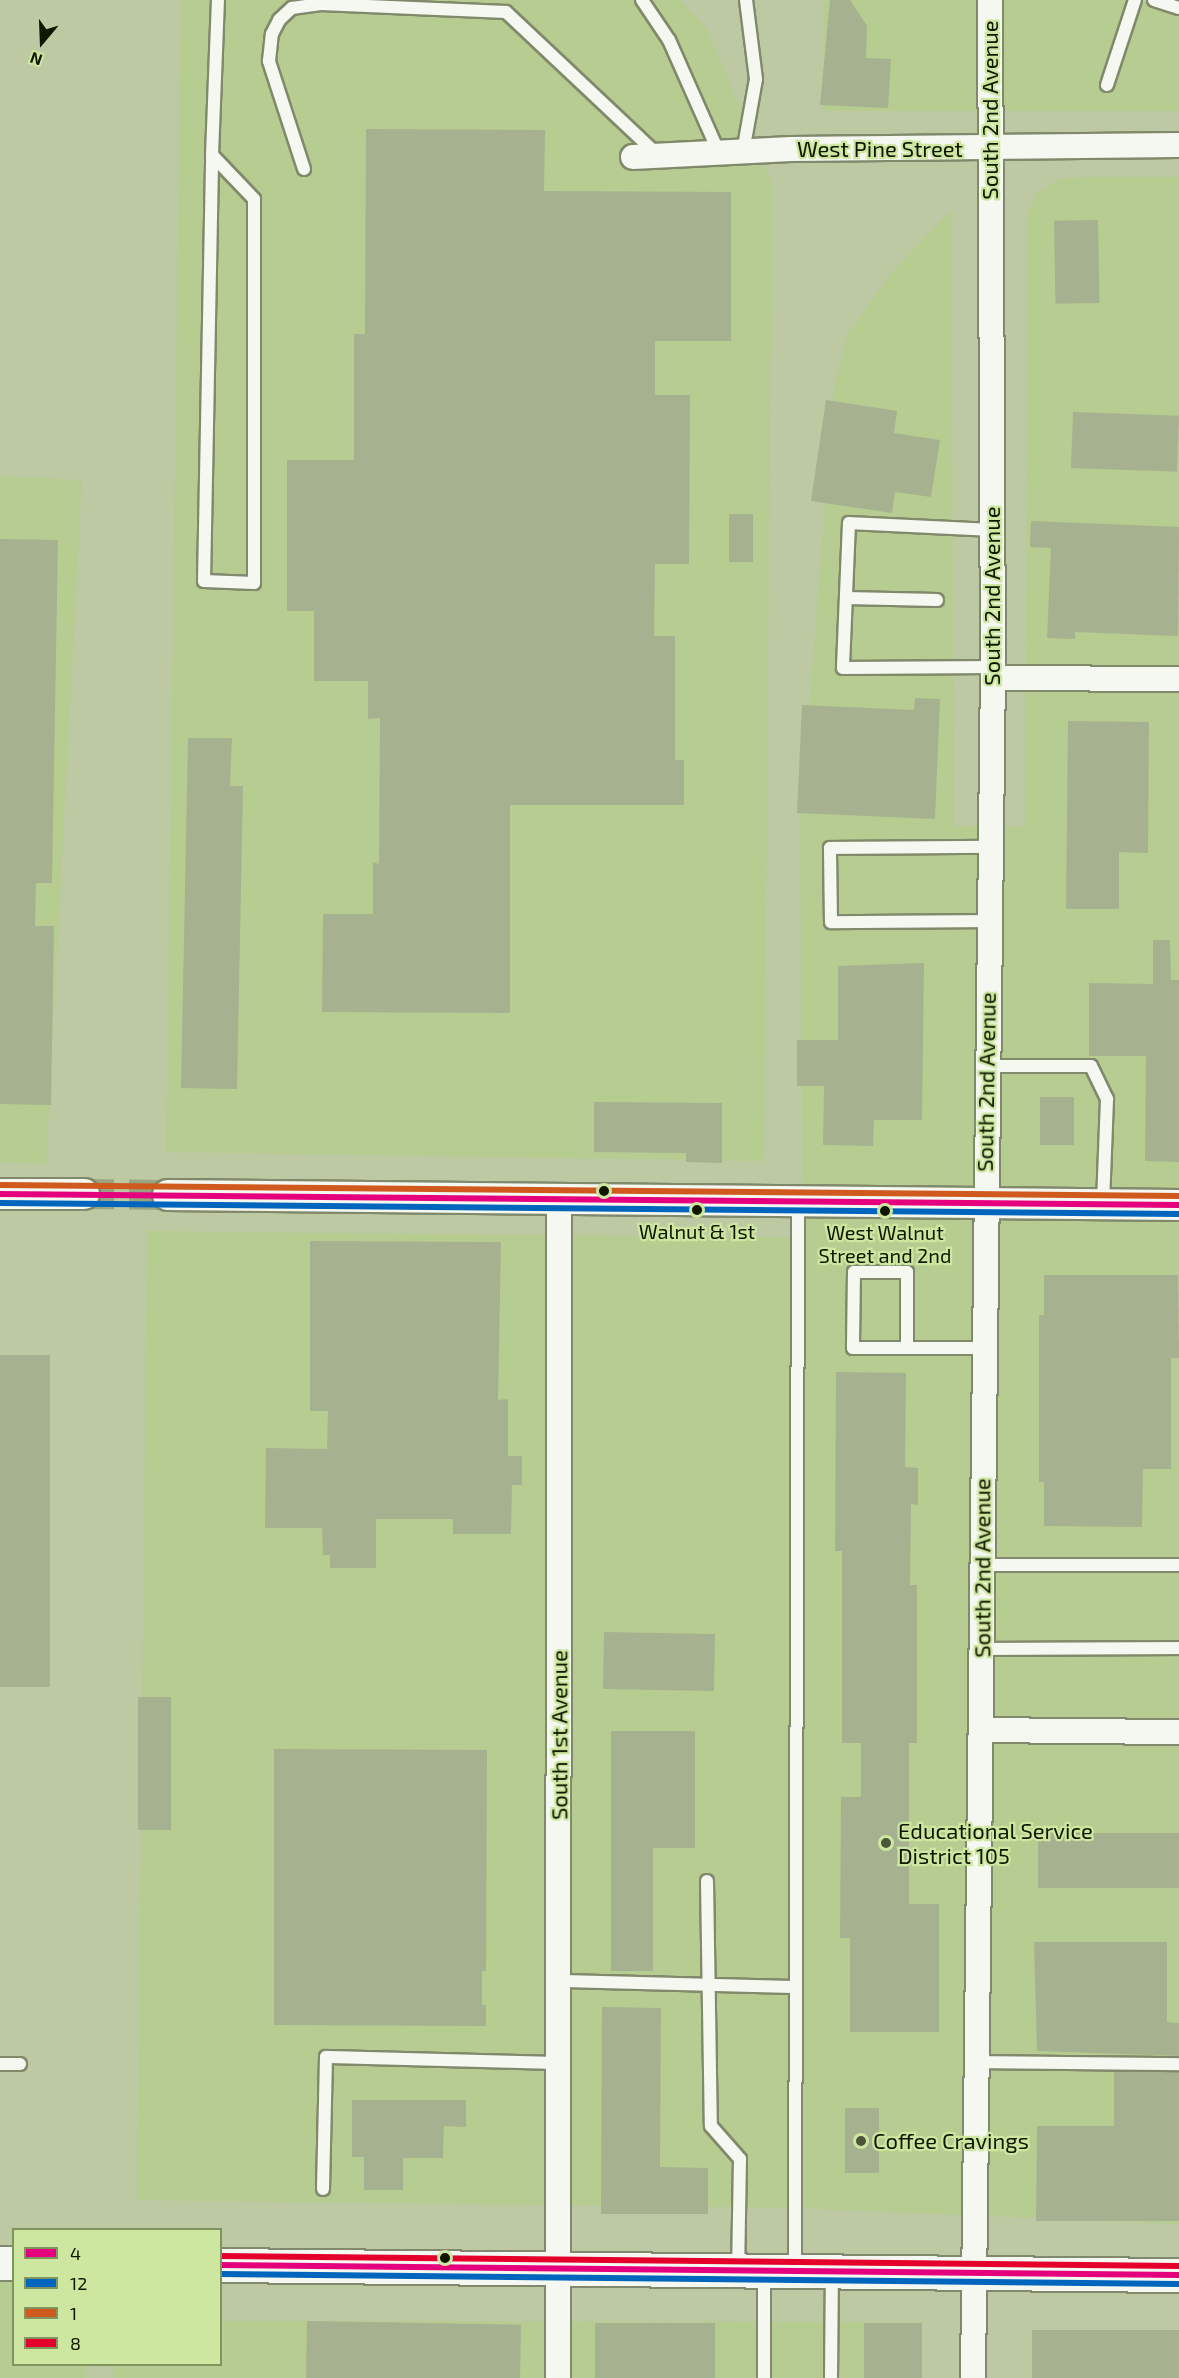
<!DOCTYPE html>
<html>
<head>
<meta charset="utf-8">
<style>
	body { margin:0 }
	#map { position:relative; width:1179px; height:2378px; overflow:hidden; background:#bcc9a3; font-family:"Exo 2",sans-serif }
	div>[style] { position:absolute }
	.built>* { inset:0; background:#b7cc90; transform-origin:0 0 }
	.building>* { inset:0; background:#a6b28f; transform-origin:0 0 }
	.tertiary-tunnel>* { height:30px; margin-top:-15px; transform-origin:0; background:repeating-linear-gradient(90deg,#99a582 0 30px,transparent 0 45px) }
	.roads { filter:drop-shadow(2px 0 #80896b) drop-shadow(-2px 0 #80896b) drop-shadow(0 2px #80896b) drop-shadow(0 -2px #80896b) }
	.service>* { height:12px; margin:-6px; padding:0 6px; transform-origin:6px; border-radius:6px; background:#f5f7f1 }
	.minor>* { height:24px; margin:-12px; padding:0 12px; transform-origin:12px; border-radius:12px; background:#f5f7f1 }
	.tertiary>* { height:30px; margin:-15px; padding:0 15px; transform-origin:15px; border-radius:15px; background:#f5f7f1 }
	.secondary>* { height:33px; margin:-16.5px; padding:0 16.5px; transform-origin:16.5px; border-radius:16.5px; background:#f5f7f1 }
	.bus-1>* { height:6px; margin:-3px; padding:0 3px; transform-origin:3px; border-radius:3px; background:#e5007d }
	.bus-2>* { height:6px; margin:-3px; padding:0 3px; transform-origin:3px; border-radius:3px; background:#0065bd }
	.bus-3>* { height:6px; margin:-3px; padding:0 3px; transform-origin:3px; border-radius:3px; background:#d0591d }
	.bus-4>* { height:6px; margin:-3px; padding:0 3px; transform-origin:3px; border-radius:3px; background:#e4002b }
	.dots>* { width:16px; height:16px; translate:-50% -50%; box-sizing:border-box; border:3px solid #cde7a0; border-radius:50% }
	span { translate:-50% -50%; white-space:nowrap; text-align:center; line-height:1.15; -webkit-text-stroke:4.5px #cde7a0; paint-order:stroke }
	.bus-label { font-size:20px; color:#0f1700 }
	.street-label { font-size:22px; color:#0f1700 }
	.poi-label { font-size:22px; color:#0f1700 }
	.left { translate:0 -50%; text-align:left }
	.legend { position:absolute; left:12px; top:2228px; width:210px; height:138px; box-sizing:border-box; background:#cde7a0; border:2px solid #819460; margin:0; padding:8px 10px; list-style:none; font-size:18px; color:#0f1700 }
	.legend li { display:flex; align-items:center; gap:12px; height:30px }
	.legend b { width:30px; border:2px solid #819460 }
	.north { position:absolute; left:12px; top:12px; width:60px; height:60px; -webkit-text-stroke:4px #cde7a0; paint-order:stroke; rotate:199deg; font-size:16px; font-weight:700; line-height:24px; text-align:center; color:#0f1700 }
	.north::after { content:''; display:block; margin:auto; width:21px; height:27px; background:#0f1700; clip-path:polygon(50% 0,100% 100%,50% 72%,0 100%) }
</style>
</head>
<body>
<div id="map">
	<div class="built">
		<div style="clip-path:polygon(181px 0,680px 0,706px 28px,772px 183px,764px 1161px,166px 1152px)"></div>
		<div style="left:823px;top:0;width:356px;height:111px"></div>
		<div style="clip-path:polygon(1088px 177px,1179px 177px,1179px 2224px,794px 2208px,137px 2200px,147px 1231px,803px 1238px,800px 825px,834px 388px,848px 333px,893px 271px,951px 210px,954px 826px,1025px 827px,1028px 210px,1037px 193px,1060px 179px)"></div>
		<div style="left:0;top:476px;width:82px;height:685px;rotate:3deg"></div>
		<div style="clip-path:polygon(0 2264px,13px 2264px,14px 2364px,85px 2365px,85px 2378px,0 2378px)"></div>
		<div style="clip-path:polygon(221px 2321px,918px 2322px,918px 2378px,113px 2378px,113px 2365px,220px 2364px)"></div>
	</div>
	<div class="building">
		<div style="clip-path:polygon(830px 0,850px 0,867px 26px,866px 58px,891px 59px,888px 108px,820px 105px)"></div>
		<div style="clip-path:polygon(366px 129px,545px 130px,544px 191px,731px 192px,731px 341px,655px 341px,655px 395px,690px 395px,689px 564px,655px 564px,654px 636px,675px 636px,675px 760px,684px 760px,684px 805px,510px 805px,510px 1013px,322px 1012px,323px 914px,373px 914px,373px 862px,379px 864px,380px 718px,368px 719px,368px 681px,314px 681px,314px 611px,287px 611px,287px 460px,354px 460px,354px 334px,365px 334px)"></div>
		<div style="left:1098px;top:220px;width:83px;height:44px;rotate:89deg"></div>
		<div style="clip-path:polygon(826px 400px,897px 411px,894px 433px,940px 440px,931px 497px,895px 492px,892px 513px,811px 501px)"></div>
		<div style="left:1073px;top:412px;width:106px;height:56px;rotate:2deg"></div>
		<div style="left:729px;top:514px;width:24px;height:48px"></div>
		<div style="clip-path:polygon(1031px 521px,1179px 527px,1178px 636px,1075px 632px,1075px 639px,1047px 638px,1051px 548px,1030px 547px)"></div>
		<div style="clip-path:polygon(0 539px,58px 540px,52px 883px,36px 883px,35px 926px,54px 926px,51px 1105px,0 1104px)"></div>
		<div style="clip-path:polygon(915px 698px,940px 699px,935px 819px,797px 813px,802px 705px,914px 710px)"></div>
		<div style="clip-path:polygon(1068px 721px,1149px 722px,1148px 853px,1119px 852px,1119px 909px,1066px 909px)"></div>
		<div style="clip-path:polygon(188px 738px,232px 738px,230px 786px,243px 786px,237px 1089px,181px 1088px)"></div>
		<div style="clip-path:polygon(1153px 940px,1170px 940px,1171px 980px,1179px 980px,1179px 1162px,1145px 1161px,1146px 1056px,1089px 1056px,1089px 983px,1153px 984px)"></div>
		<div style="clip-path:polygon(924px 963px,922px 1120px,874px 1120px,873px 1146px,823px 1145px,824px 1086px,797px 1086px,797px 1040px,838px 1040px,838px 966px)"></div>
		<div style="left:1040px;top:1097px;width:34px;height:48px"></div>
		<div style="clip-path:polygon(594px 1102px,722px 1103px,722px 1163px,686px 1162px,686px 1153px,594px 1152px)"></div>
		<div style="clip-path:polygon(310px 1241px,501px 1242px,498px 1400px,508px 1399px,508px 1456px,522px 1456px,522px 1485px,512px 1485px,511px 1534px,453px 1534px,453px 1519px,376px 1519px,376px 1568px,330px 1568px,330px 1555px,323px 1555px,322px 1528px,265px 1528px,266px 1448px,327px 1449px,328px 1411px,310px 1411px)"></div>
		<div style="clip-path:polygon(1044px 1275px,1178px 1275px,1179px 1358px,1171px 1358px,1171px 1469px,1143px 1469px,1142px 1527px,1044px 1526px,1044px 1482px,1039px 1482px,1039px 1315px,1044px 1315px)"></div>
		<div style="left:0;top:1355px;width:50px;height:332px"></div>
		<div style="clip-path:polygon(836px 1372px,906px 1373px,905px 1467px,918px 1468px,918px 1505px,911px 1504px,910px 1585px,917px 1585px,917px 1743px,909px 1743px,909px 1904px,939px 1904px,939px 2032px,850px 2032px,850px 1938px,840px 1938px,841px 1797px,861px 1797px,861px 1743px,842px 1743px,842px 1551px,835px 1551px)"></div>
		<div style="left:604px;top:1632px;width:111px;height:57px;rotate:1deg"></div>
		<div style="left:138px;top:1697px;width:33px;height:133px"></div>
		<div style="clip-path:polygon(611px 1731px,695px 1731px,695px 1848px,653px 1848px,653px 1971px,611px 1971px)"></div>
		<div style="clip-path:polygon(274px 1749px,487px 1750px,486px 1971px,482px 1971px,482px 2005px,486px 2005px,486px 2026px,274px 2025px)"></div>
		<div style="left:1038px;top:1833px;width:141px;height:55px"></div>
		<div style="clip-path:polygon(1034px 1942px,1167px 1942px,1167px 2022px,1179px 2023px,1179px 2056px,1037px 2051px)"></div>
		<div style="clip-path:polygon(602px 2007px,661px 2008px,660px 2167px,708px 2168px,708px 2214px,601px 2214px)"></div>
		<div style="clip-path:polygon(1114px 2072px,1179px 2072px,1179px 2221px,1036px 2221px,1037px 2126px,1114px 2126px)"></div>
		<div style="clip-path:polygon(352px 2100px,466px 2100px,466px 2127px,444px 2126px,443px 2158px,403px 2158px,403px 2190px,364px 2190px,364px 2157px,352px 2157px)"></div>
		<div style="left:845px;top:2108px;width:34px;height:65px"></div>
		<div style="left:307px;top:2321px;width:214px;height:57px;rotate:1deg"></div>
		<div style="left:595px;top:2323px;width:120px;height:55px"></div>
		<div style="left:864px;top:2323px;width:58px;height:55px"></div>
		<div style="left:1032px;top:2330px;width:147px;height:48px"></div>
	</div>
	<div class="tertiary-tunnel">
		<div style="left:84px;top:1194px;width:84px;rotate:0.7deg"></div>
	</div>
	<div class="roads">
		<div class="service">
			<div style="left:642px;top:0;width:48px;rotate:56deg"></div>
			<div style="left:669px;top:40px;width:124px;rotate:66.1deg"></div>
			<div style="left:1154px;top:0;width:26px;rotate:18deg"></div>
			<div style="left:1107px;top:85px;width:89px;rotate:-71.8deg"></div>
			<div style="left:743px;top:152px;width:74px;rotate:-79.9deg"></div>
			<div style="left:756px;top:79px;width:80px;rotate:-97.2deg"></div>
			<div style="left:212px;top:155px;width:61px;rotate:46.3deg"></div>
			<div style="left:254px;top:199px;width:384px;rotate:90deg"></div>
			<div style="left:254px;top:583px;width:50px;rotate:-177.7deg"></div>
			<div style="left:204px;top:581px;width:426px;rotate:-88.9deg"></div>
			<div style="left:212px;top:155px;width:155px;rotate:-87.8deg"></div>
			<div style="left:304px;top:169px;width:114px;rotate:-108deg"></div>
			<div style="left:269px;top:61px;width:27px;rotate:-84deg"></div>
			<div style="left:272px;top:34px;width:16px;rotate:-63deg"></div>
			<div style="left:279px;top:20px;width:18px;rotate:-43deg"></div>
			<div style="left:292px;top:8px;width:29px;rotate:-8deg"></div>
			<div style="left:321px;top:4px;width:185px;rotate:2.5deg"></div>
			<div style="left:506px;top:12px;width:209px;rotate:43.3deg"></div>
			<div style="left:992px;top:530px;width:143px;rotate:-177.2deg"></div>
			<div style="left:849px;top:523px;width:145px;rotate:92.4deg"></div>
			<div style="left:843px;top:668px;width:150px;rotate:-0.4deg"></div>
			<div style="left:846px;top:598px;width:91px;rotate:1.3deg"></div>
			<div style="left:989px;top:921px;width:158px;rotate:179.6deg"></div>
			<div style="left:831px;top:922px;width:74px;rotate:-90.8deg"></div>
			<div style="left:830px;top:848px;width:160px;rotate:-0.4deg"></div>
			<div style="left:986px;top:1066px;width:105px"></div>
			<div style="left:1091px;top:1066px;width:37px;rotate:64deg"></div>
			<div style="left:1107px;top:1099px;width:105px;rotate:92.2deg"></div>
			<div style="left:907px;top:1348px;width:76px;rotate:-90deg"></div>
			<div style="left:907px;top:1272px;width:53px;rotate:180deg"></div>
			<div style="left:854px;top:1272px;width:76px;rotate:90.8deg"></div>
			<div style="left:853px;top:1348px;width:130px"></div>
			<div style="left:982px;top:1565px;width:197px"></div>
			<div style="left:982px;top:1649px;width:197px;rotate:-0.3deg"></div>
			<div style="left:707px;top:1881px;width:245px;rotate:89.1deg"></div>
			<div style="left:711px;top:2126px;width:44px;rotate:48.7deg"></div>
			<div style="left:740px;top:2159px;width:110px;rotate:91deg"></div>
			<div style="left:560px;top:1981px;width:236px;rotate:1.5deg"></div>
			<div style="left:978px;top:2062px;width:201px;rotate:0.6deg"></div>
			<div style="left:0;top:2064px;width:20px"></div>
			<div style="left:323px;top:2189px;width:132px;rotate:-88.7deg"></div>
			<div style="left:326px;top:2057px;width:234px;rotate:1.5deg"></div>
			<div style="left:795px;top:2269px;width:1066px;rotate:-89.84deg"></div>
			<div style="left:764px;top:2378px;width:107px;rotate:-90deg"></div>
			<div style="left:831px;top:2378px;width:107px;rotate:-89.5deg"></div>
		</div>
		<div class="minor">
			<div style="left:633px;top:157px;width:158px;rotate:-2.9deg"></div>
			<div style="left:791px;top:149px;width:388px;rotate:-0.6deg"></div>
			<div style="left:993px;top:678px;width:186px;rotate:0.3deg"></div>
			<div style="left:981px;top:1730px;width:198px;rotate:0.6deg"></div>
			<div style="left:558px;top:2378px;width:1176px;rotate:-89.95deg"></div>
			<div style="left:973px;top:2378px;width:1700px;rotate:-89.33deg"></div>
			<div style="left:993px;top:678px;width:678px;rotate:-90.25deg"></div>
		</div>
		<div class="tertiary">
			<div style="left:0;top:1194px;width:84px"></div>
			<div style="left:168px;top:1195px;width:1011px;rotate:0.57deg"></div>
		</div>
		<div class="secondary">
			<div style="left:0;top:2263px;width:14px"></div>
			<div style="left:220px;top:2265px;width:959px;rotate:0.6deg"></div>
		</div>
	</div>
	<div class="bus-1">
		<div style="left:0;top:1194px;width:1179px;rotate:0.53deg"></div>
		<div style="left:220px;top:2265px;width:959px;rotate:0.6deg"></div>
	</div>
	<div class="bus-2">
		<div style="left:0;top:1203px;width:1179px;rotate:0.53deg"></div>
		<div style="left:220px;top:2274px;width:959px;rotate:0.6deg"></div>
	</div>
	<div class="bus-3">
		<div style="left:0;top:1185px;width:1179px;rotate:0.53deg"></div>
	</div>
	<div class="bus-4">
		<div style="left:220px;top:2256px;width:959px;rotate:0.6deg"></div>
	</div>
	<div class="dots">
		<div style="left:604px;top:1191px;background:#0f1700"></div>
		<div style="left:697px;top:1210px;background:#0f1700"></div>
		<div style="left:885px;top:1211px;background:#0f1700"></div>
		<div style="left:886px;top:1843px;background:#4c5539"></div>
		<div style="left:861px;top:2141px;background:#4c5539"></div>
		<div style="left:445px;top:2258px;background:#0f1700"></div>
	</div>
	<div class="bus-label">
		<span style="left:697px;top:1231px">Walnut &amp; 1st</span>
		<span style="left:885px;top:1244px">West Walnut<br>Street and 2nd</span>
	</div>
	<div class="street-label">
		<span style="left:990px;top:110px;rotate:-90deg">South 2nd Avenue</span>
		<span style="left:880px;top:149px">West Pine Street</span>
		<span style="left:992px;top:596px;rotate:-90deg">South 2nd Avenue</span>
		<span style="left:986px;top:1082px;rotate:-89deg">South 2nd Avenue</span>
		<span style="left:982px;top:1568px;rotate:-90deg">South 2nd Avenue</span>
		<span style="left:559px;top:1735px;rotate:-90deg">South 1st Avenue</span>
	</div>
	<div class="poi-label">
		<span class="left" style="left:898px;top:1843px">Educational Service<br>District 105</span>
		<span class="left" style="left:873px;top:2141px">Coffee Cravings</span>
	</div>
	<ul class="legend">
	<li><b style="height:8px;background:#e5007d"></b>4</li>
	<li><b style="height:8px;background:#0065bd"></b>12</li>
	<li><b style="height:8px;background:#d0591d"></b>1</li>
	<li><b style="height:8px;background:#e4002b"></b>8</li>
	</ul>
	<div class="north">N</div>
</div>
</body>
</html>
